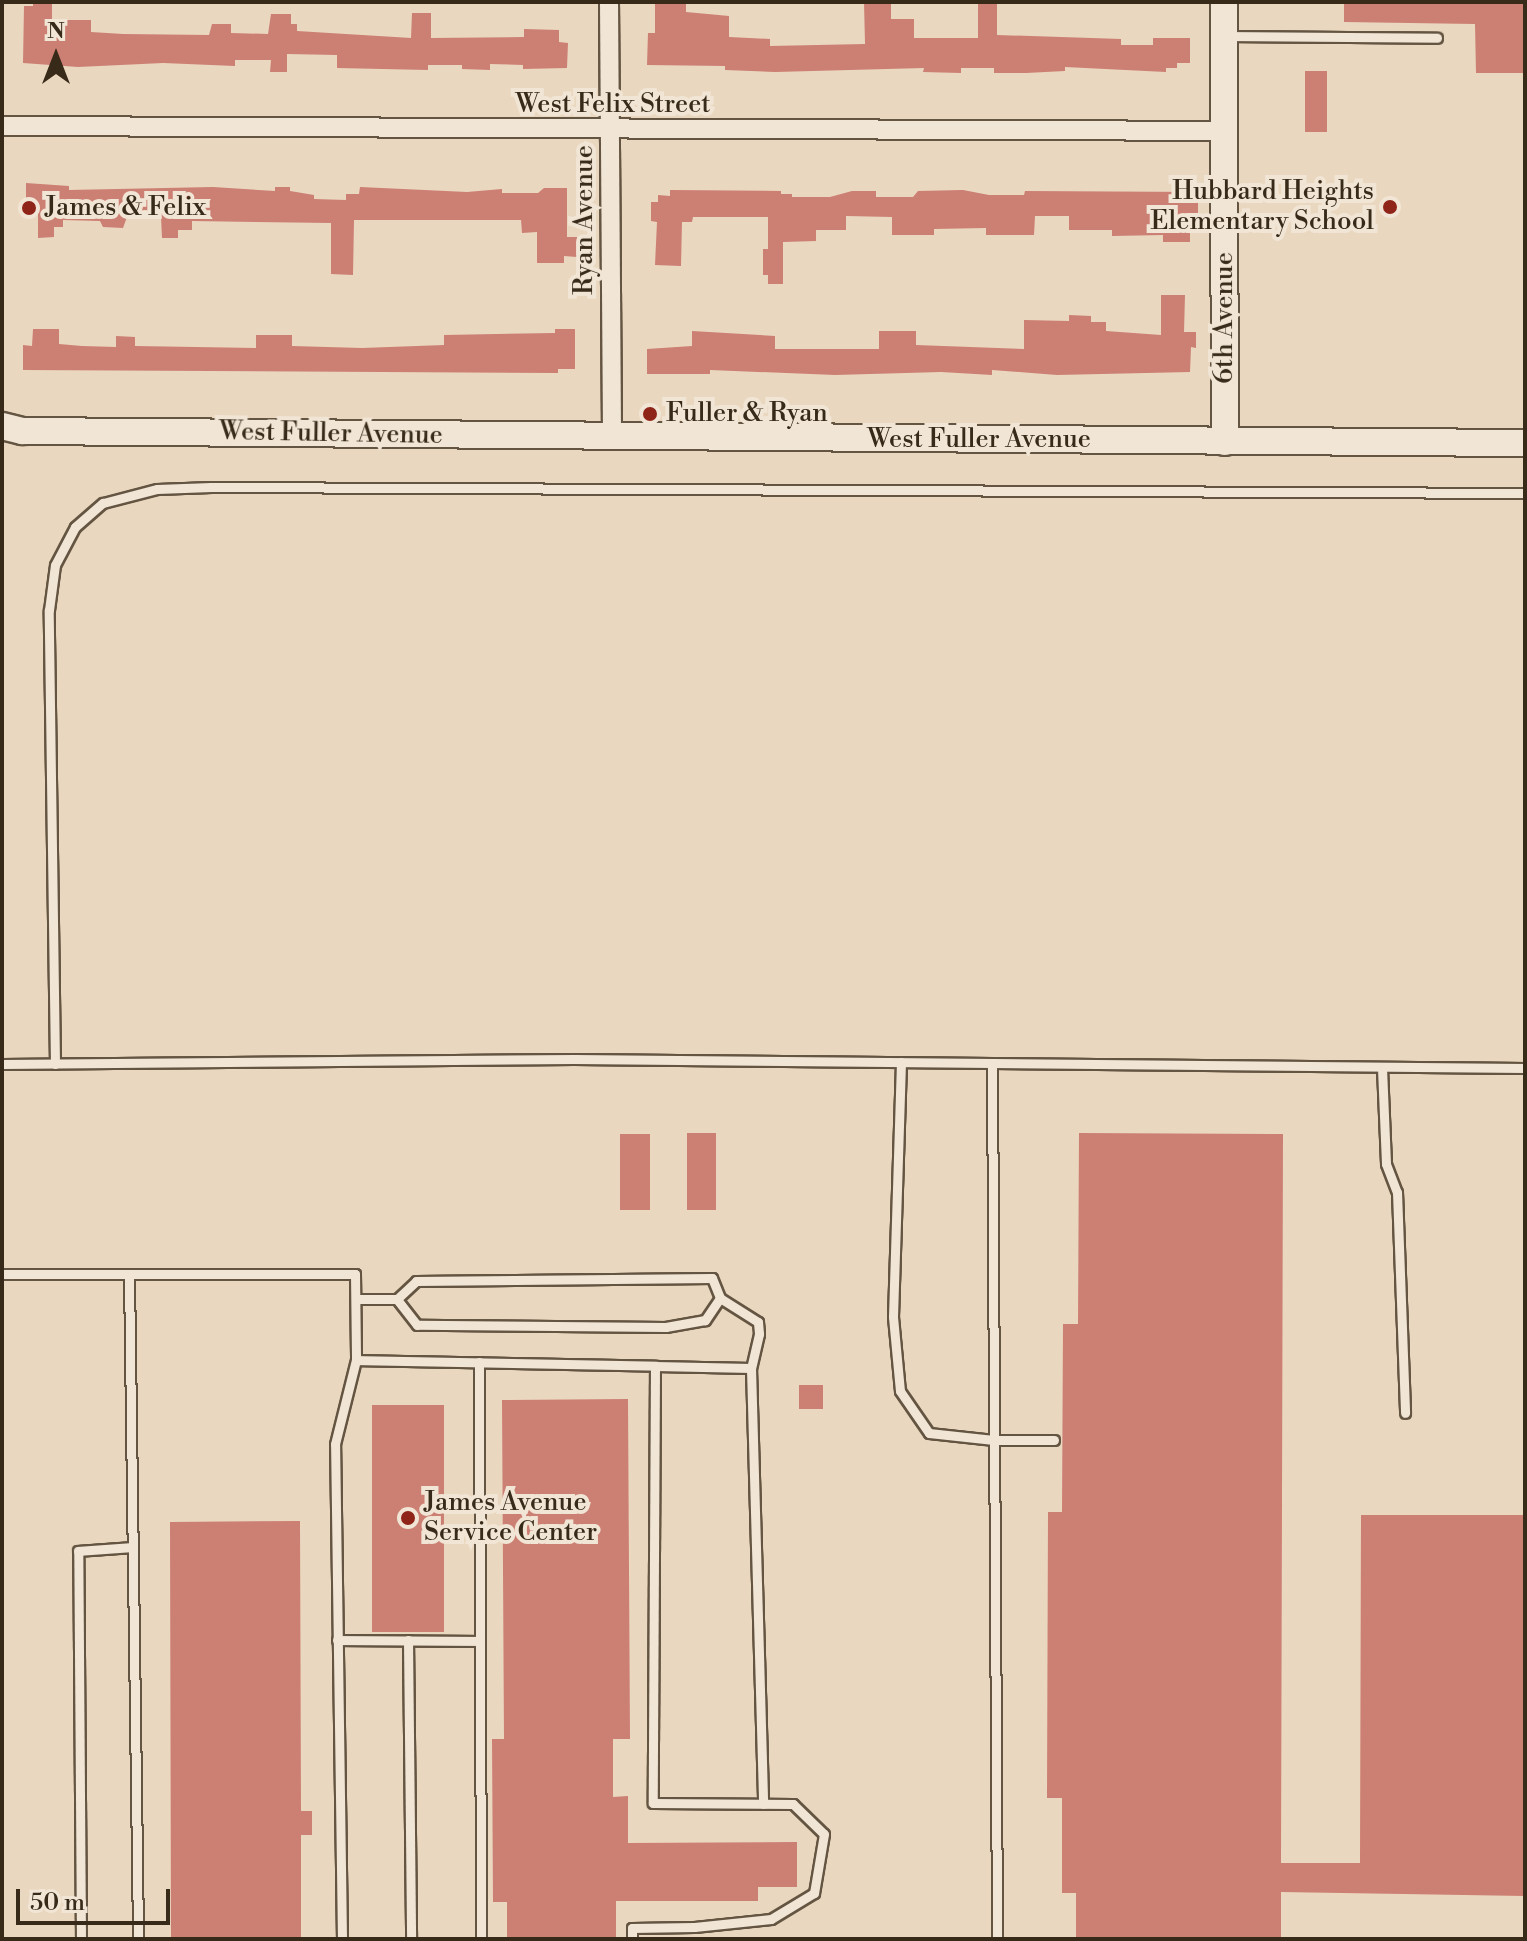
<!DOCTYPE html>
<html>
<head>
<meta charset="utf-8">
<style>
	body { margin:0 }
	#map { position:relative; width:1527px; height:1941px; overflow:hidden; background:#ead7bf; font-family:"Libre Bodoni",serif }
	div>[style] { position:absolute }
	.building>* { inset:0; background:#cc7f73; transform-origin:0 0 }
	.roads { filter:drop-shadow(2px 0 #645542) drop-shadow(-2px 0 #645542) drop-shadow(0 2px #645542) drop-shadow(0 -2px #645542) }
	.lane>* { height:9px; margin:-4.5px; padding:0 4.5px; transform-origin:4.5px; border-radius:4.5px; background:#f1e5d5 }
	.street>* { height:18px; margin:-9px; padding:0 9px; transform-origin:9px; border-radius:9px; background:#f1e5d5 }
	.secondary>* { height:26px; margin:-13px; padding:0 13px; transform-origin:13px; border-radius:13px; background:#f1e5d5 }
	.dots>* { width:22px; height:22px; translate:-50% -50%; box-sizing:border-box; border:4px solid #f1e5d5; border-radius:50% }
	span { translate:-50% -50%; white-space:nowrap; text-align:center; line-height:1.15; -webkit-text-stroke:8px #f1e5d5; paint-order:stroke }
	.street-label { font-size:26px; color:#372a18 }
	.poi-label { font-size:26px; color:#372a18 }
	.right { translate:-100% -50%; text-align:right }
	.left { translate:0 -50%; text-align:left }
	.frame { position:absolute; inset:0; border:4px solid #372a18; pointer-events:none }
	.north { position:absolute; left:16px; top:16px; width:80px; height:80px; -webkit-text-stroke:6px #f1e5d5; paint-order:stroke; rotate:0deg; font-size:22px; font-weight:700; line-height:32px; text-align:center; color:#372a18 }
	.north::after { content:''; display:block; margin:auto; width:28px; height:36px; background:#372a18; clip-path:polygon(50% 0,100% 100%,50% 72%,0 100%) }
	.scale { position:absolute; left:16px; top:1889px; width:154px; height:36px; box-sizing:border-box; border:4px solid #372a18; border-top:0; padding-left:10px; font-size:24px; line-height:28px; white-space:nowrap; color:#372a18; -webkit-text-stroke:6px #f1e5d5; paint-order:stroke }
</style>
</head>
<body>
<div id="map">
	<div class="building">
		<div style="clip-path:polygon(33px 2px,52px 2px,52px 20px,91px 20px,91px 32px,123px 34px,209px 35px,212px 24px,231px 24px,231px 33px,268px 34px,271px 14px,291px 14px,291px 24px,297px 24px,297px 31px,411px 38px,412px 13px,431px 13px,431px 38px,524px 37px,524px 29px,559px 30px,559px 42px,568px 43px,567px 68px,523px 69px,523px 65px,490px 64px,490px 70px,462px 69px,462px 65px,428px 65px,428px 70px,337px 68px,337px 55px,287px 54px,287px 72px,270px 72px,271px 60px,235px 60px,235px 66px,163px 63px,78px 67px,23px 63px,24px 6px,33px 6px)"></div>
		<div style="clip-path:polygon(655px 2px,686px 4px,686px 12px,729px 16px,729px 37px,770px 39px,770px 46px,865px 44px,864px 2px,891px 2px,891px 19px,914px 19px,914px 38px,978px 38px,978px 2px,997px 2px,997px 35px,1121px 39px,1121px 45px,1153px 45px,1153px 38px,1190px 38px,1190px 63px,1177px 63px,1177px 68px,1166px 68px,1166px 72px,1065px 67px,1065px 71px,1026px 73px,994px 73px,994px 68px,961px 68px,961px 73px,923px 72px,924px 68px,775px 72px,725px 70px,725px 66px,647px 65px,648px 33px,655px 33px)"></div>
		<div style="clip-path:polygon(1344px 2px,1525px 2px,1525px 73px,1476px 73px,1475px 24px,1344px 22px)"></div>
		<div style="left:1305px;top:71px;width:22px;height:61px"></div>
		<div style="clip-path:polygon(26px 183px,69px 186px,69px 190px,213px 187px,275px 191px,275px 187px,290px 187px,290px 191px,314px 195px,314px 199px,346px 200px,346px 194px,359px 194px,360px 187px,467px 192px,502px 189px,502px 193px,538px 193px,544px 188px,567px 188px,567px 237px,577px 237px,577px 257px,564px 256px,564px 263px,537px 263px,537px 232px,522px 233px,521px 220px,354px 220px,353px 275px,331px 274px,331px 223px,192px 221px,192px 230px,178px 230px,178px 238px,162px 238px,161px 217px,127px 217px,123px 228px,103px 227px,100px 221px,63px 220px,63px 227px,54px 227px,54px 237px,38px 238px,38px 210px,26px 210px)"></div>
		<div style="clip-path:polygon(670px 190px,781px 191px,781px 194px,792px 194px,792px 197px,830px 197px,852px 191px,876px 191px,876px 197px,913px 197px,918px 191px,963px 190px,989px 195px,1024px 195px,1025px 191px,1198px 192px,1198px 221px,1190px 221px,1190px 242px,1163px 242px,1163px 235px,1112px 236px,1112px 230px,1069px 230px,1069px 216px,1035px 216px,1034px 235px,986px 235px,986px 228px,934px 229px,934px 235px,892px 235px,892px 217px,846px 216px,846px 230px,816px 230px,816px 241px,783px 242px,783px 284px,768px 284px,768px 275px,763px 275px,763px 249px,768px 249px,768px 217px,693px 217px,692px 222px,682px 222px,681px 266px,655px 265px,657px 222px,651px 221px,651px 202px,658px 202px,658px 195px,670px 196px)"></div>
		<div style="clip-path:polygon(1161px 295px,1185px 295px,1184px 332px,1196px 332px,1196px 348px,1191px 347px,1190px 372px,1057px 375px,992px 370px,992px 375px,941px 372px,835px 375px,710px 370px,710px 374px,647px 374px,647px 349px,692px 346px,692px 331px,775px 336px,775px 349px,879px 349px,879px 331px,916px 331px,916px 345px,1024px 349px,1024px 320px,1069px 321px,1069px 315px,1091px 316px,1091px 322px,1106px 322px,1106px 331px,1161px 335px)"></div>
		<div style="clip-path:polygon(33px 329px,59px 329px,59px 344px,82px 346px,116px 347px,116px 336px,135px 337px,135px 346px,256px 348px,256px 335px,292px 335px,292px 346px,362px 348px,444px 345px,444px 335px,555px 333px,555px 329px,575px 329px,575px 369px,558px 369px,558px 373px,23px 370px,23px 345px,32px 346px)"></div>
		<div style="left:687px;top:1133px;width:29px;height:77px"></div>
		<div style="clip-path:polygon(1079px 1133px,1283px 1134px,1281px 1863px,1360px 1863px,1361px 1515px,1525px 1515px,1525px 1896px,1281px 1892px,1281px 1939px,1076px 1939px,1076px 1893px,1062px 1893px,1062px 1798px,1047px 1798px,1048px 1512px,1062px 1512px,1063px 1324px,1078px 1324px)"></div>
		<div style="left:620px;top:1134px;width:30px;height:76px"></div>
		<div style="left:799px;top:1385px;width:24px;height:24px"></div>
		<div style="clip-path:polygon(628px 1399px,630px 1739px,613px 1739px,613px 1797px,628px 1796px,628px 1843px,797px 1842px,797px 1887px,758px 1887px,758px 1901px,616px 1901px,616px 1939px,507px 1939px,507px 1902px,493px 1902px,492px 1739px,504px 1739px,502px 1400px)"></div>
		<div style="left:372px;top:1405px;width:72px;height:227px"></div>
		<div style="clip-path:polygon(300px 1521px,301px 1811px,312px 1811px,312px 1835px,301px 1835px,301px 1939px,171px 1939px,170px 1522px)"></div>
	</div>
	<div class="roads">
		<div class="lane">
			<div style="left:1228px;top:36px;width:209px;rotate:0.5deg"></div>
			<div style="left:901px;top:1062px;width:255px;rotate:91.8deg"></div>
			<div style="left:893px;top:1317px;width:74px;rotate:84.6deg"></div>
			<div style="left:900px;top:1391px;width:51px;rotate:55.4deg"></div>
			<div style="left:929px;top:1433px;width:65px;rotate:6.1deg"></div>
			<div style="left:994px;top:1440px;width:60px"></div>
			<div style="left:2px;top:1064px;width:572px;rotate:-0.5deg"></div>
			<div style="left:574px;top:1059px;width:951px;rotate:0.54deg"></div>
			<div style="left:55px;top:1064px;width:454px;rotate:-90.8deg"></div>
			<div style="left:49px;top:610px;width:45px;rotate:-82.4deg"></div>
			<div style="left:55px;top:565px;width:43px;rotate:-62.2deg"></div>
			<div style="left:75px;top:527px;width:37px;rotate:-41deg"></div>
			<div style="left:103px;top:503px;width:56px;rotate:-14.5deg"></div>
			<div style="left:157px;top:489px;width:54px;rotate:-2.1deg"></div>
			<div style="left:211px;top:487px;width:1314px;rotate:0.26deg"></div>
			<div style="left:992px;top:1065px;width:874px;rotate:89.67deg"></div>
			<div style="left:1382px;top:1068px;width:96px;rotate:87.6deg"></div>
			<div style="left:1386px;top:1164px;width:30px;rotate:69deg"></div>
			<div style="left:1397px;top:1192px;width:221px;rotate:87.9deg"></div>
			<div style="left:2px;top:1274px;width:353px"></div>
			<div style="left:355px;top:1274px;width:86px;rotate:89.3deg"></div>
			<div style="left:356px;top:1360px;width:299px;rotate:1.1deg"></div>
			<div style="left:655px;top:1366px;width:437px;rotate:90.3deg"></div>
			<div style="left:653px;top:1803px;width:140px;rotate:0.4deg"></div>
			<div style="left:793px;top:1804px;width:43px;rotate:44.1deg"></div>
			<div style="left:824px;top:1834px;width:60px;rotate:99.6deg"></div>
			<div style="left:814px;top:1893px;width:50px;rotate:148.8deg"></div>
			<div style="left:771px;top:1919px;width:77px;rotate:174.1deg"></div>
			<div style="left:694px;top:1927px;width:62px;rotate:179.1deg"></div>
			<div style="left:632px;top:1928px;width:11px;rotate:90deg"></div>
			<div style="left:129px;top:1274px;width:665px;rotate:89.22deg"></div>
			<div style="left:720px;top:1298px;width:45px;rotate:32.3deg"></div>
			<div style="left:758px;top:1322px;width:12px;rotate:85deg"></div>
			<div style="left:759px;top:1334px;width:35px;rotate:103deg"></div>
			<div style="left:356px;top:1299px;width:41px"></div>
			<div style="left:397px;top:1299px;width:26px;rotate:-43deg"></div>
			<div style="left:416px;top:1281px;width:296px;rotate:-0.6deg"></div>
			<div style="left:712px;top:1278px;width:22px;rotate:68deg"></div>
			<div style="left:720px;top:1298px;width:27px;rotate:124deg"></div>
			<div style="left:705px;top:1320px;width:40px;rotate:170deg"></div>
			<div style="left:666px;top:1327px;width:249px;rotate:-179.5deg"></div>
			<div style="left:417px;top:1325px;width:33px;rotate:-128deg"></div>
			<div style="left:479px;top:1362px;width:577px;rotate:89.8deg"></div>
			<div style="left:655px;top:1366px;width:96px;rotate:1.2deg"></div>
			<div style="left:751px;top:1368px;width:436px;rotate:88.4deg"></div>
			<div style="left:337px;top:1640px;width:143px;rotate:0.4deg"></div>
			<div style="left:408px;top:1640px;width:299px;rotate:89.4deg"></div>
			<div style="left:81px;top:1939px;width:388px;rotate:-90.4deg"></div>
			<div style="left:78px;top:1551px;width:54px;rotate:-4.2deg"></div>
			<div style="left:342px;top:1939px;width:495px;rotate:-90.8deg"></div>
			<div style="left:335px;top:1444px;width:87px;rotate:-76deg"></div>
		</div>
		<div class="street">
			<div style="left:609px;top:2px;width:435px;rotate:89.6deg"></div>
			<div style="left:2px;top:126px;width:1223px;rotate:0.23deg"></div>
		</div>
		<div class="secondary">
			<div style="left:1224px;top:2px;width:440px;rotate:89.9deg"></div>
			<div style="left:2px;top:426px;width:21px;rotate:14deg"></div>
			<div style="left:22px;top:431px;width:1503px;rotate:0.46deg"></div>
		</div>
	</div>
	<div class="dots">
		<div style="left:1390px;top:207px;background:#8f2418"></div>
		<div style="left:29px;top:208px;background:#8f2418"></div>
		<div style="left:650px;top:414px;background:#8f2418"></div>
		<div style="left:408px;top:1518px;background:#8f2418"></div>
	</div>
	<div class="street-label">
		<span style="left:613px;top:105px">West Felix Street</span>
		<span style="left:585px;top:220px;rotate:-90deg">Ryan Avenue</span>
		<span style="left:1225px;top:318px;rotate:-90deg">6th Avenue</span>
		<span style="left:331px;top:434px;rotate:1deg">West Fuller Avenue</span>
		<span style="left:979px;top:440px">West Fuller Avenue</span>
	</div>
	<div class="poi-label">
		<span class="right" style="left:1374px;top:207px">Hubbard Heights<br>Elementary School</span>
		<span class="left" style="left:45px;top:208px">James &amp; Felix</span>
		<span class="left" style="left:666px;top:414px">Fuller &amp; Ryan</span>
		<span class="left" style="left:424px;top:1518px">James Avenue<br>Service Center</span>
	</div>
	<div class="frame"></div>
	<div class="north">N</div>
	<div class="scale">50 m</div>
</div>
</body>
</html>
